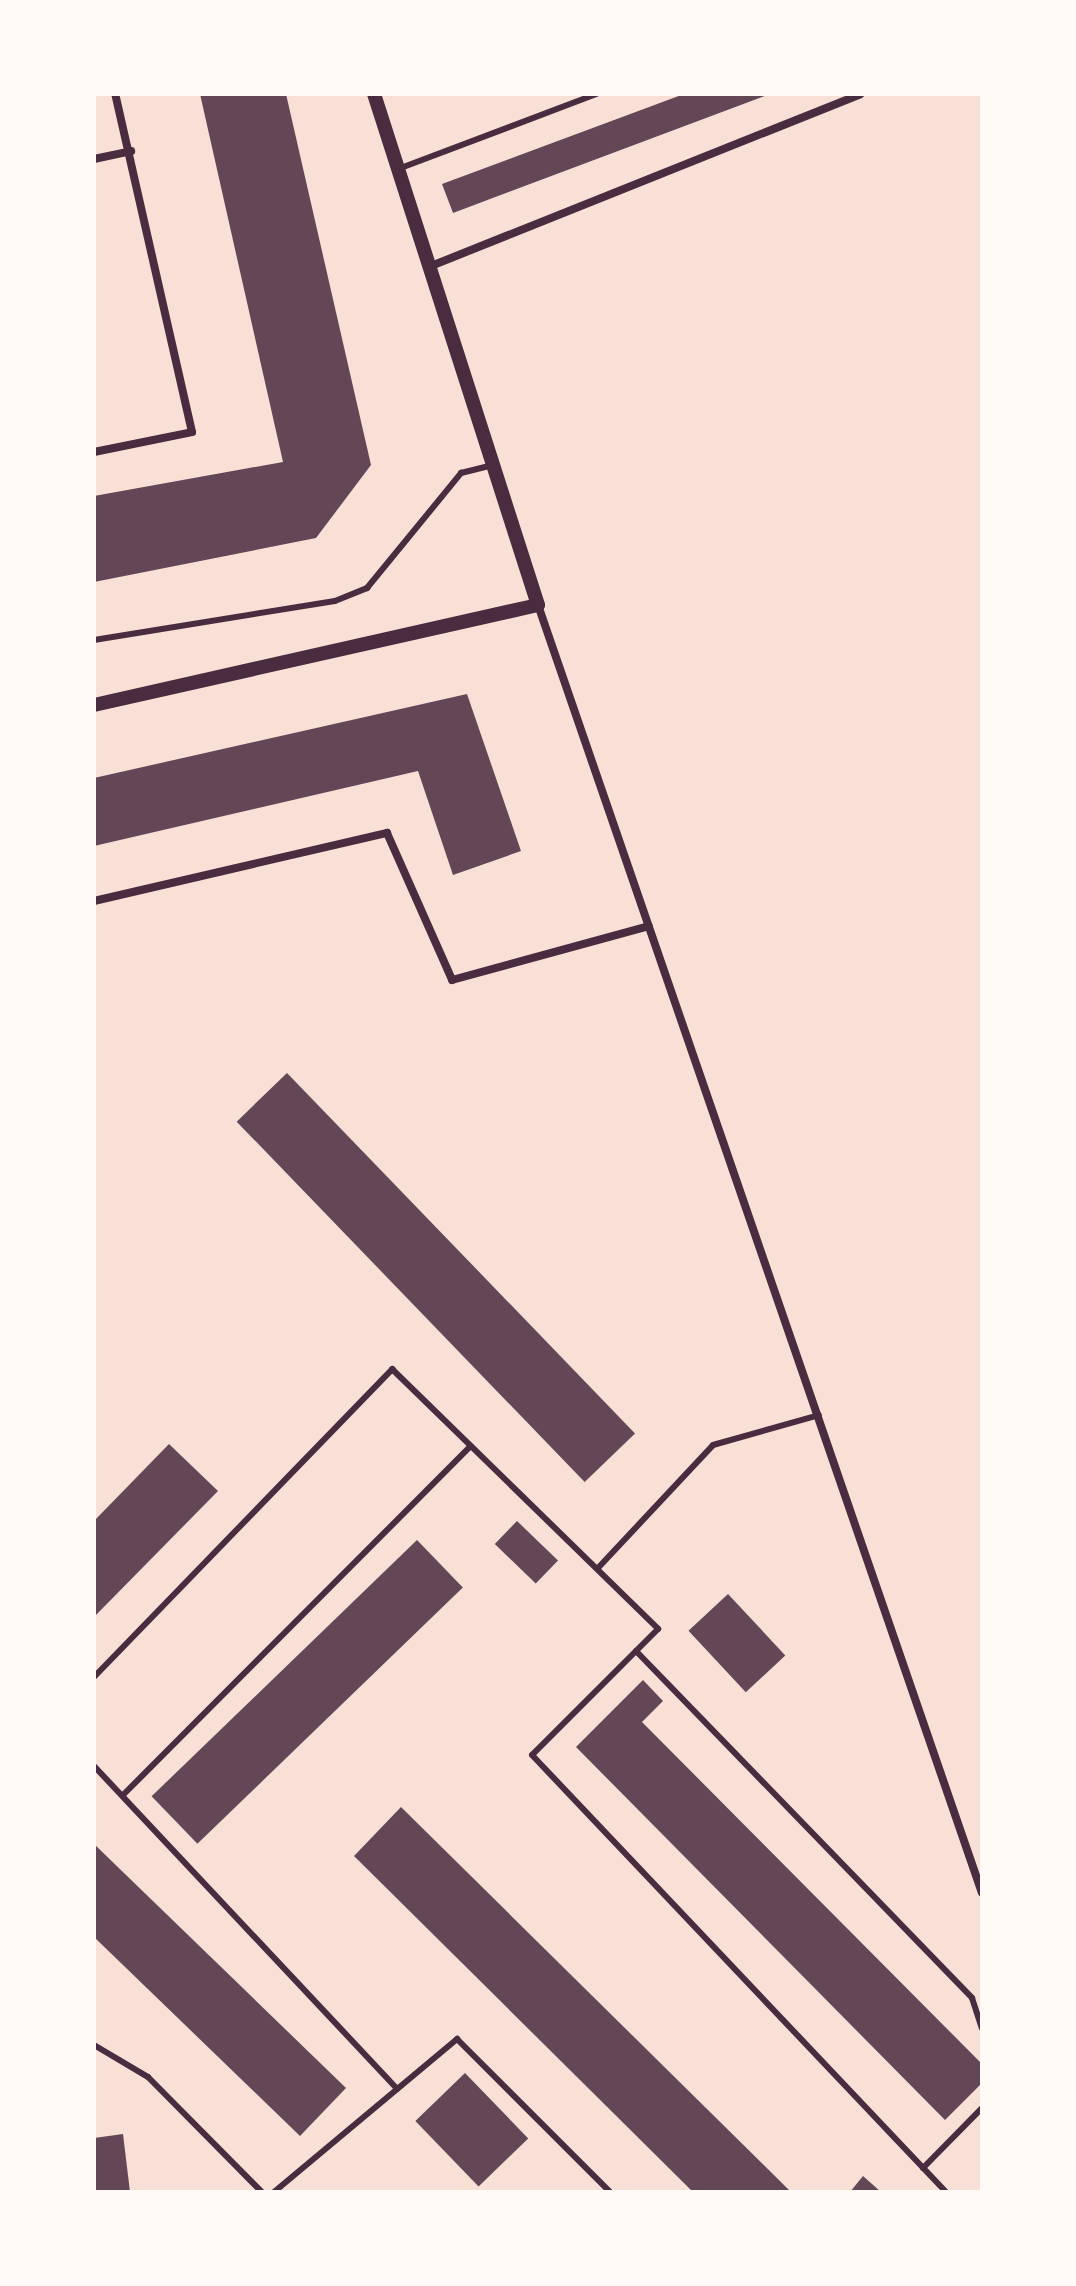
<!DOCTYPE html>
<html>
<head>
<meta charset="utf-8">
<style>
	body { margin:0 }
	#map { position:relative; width:1076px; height:2286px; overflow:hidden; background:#f7e1d7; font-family:Lora,serif }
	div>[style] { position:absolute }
	.building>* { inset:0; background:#644757; transform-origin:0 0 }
	.service>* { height:6px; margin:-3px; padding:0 3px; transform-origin:3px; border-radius:3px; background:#4a2c40 }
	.minor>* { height:8px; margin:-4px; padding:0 4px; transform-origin:4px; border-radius:4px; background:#4a2c40 }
	.tertiary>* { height:14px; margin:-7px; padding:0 7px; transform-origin:7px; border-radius:7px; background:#4a2c40 }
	span { translate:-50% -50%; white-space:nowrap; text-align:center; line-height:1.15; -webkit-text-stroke:8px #fffaf5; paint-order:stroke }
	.frame { position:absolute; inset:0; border:96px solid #fffaf5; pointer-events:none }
</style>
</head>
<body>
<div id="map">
	<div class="building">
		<div style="clip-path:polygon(200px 94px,286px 94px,371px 465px,316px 538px,94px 582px,94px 496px,283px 462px)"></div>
		<div style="clip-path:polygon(684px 94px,770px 94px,453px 213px,442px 184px)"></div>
		<div style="clip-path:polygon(467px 694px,521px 851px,453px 875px,418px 771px,94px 846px,94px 778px)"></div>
		<div style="left:287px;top:1073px;width:501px;height:70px;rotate:46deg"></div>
		<div style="clip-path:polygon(169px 1444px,218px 1491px,94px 1617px,94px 1521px)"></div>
		<div style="left:517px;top:1521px;width:57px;height:32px;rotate:44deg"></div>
		<div style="left:417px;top:1540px;width:66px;height:369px;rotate:46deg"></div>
		<div style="left:728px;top:1594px;width:84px;height:54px;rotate:47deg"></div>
		<div style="clip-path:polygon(643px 1680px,663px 1701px,642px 1722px,982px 2064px,982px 2083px,945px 2120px,576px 1747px)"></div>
		<div style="clip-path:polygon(401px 1807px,791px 2192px,693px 2192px,354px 1856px)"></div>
		<div style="clip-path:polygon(94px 1844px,346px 2088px,300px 2136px,94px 1937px)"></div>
		<div style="left:465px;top:2073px;width:91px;height:69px;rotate:46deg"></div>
		<div style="clip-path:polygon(123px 2134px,130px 2192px,94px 2192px,94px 2138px)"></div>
		<div style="clip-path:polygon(863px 2176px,881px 2192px,850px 2192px)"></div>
	</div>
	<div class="service">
		<div style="left:398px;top:169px;width:212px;rotate:-20.7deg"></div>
		<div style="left:94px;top:640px;width:244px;rotate:-9.2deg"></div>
		<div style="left:335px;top:601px;width:35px;rotate:-22deg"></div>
		<div style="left:367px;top:588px;width:149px;rotate:-50.7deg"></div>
		<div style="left:461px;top:473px;width:34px;rotate:-14deg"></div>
		<div style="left:598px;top:1568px;width:168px;rotate:-46.9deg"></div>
		<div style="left:713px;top:1445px;width:110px;rotate:-15.8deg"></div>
		<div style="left:636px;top:1651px;width:483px;rotate:45.9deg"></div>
		<div style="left:972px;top:1998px;width:32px;rotate:72deg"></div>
		<div style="left:94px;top:1677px;width:429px;rotate:-45.9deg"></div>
		<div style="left:392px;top:1369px;width:372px;rotate:44.3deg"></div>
		<div style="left:658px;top:1629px;width:178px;rotate:135deg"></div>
		<div style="left:532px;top:1755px;width:602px;rotate:46.55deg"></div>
		<div style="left:94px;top:1766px;width:443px;rotate:46.8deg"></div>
		<div style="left:124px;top:1794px;width:491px;rotate:-45.1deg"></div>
		<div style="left:94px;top:2045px;width:63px;rotate:30.7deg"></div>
		<div style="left:148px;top:2077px;width:162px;rotate:45.3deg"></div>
		<div style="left:923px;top:2168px;width:84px;rotate:-45.5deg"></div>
		<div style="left:274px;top:2192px;width:239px;rotate:-39.9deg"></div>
		<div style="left:457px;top:2039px;width:216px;rotate:45deg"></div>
	</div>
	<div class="minor">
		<div style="left:94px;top:159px;width:38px;rotate:-12deg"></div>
		<div style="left:431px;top:266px;width:462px;rotate:-21.8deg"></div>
		<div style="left:94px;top:452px;width:100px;rotate:-11.5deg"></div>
		<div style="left:192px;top:432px;width:347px;rotate:-102.8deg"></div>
		<div style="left:538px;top:605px;width:1362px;rotate:70.98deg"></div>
		<div style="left:94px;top:901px;width:301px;rotate:-13.1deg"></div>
		<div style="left:387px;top:833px;width:161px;rotate:66.1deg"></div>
		<div style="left:452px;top:980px;width:204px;rotate:-15.3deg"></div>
	</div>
	<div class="tertiary">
		<div style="left:94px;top:705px;width:455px;rotate:-12.7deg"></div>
		<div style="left:538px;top:605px;width:537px;rotate:-107.79deg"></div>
	</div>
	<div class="frame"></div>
</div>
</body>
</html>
